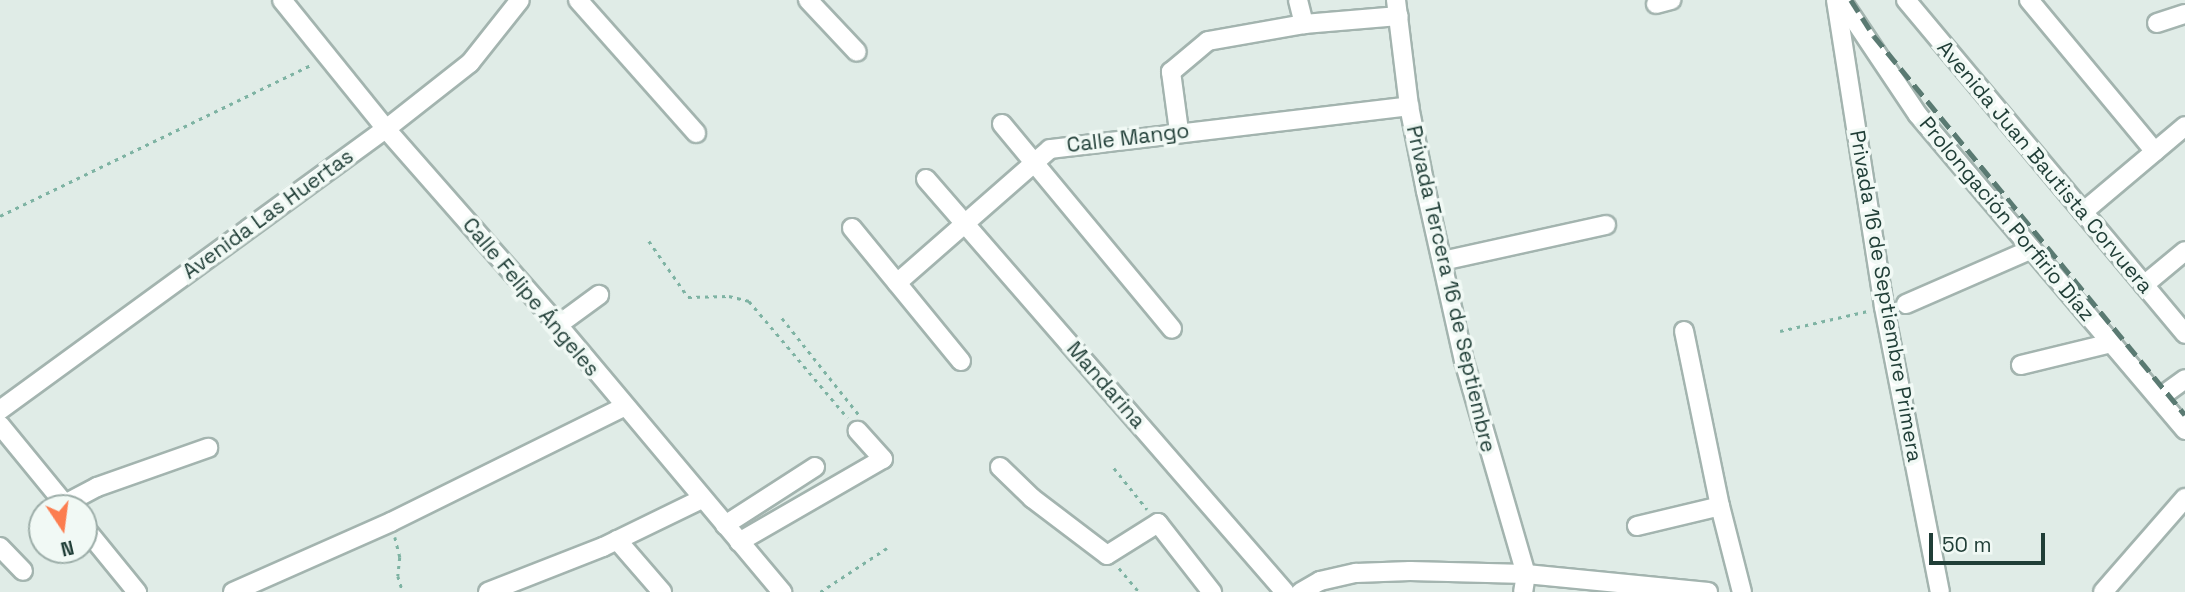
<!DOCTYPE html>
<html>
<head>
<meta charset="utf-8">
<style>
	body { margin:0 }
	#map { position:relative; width:2185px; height:592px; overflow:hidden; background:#e0ece7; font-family:"Space Grotesk",sans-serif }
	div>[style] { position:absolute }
	.path>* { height:2.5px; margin-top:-1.25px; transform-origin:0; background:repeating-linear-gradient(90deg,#7eb3a3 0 3.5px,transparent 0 8.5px) }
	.roads { filter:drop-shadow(2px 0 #a3b4af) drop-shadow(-2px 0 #a3b4af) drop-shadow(0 2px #a3b4af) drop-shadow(0 -2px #a3b4af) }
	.minor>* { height:18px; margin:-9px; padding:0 9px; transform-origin:9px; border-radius:9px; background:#fff }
	.rail>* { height:4.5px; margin-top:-2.25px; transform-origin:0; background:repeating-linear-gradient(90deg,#5a7a72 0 14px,transparent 0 21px) }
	span { translate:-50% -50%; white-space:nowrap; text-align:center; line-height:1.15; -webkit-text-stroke:7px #f1f9f5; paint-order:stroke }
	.street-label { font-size:21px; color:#203e37 }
	.north { position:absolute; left:28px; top:494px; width:70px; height:70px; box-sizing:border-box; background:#f1f9f5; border:2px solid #9daea9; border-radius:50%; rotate:167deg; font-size:19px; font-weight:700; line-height:28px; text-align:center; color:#203e37 }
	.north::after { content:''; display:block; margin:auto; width:24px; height:32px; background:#fc7d4f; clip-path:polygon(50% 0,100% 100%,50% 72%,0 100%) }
	.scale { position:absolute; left:1929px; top:533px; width:116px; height:32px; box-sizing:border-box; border:4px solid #203e37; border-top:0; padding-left:9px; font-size:21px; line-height:24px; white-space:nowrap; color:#203e37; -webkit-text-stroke:5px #f1f9f5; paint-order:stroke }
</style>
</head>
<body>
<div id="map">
	<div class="path">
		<div style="left:0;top:216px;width:348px;rotate:-25.9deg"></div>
		<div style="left:649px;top:241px;width:68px;rotate:55.1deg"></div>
		<div style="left:688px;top:297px;width:41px;rotate:-1.4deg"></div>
		<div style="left:729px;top:296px;width:21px;rotate:14deg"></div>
		<div style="left:749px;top:301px;width:153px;rotate:49.8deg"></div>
		<div style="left:782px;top:318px;width:125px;rotate:51.5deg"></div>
		<div style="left:1780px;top:331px;width:90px;rotate:-12.8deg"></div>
		<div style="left:1114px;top:468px;width:53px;rotate:51.2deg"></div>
		<div style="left:395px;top:537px;width:21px;rotate:76deg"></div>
		<div style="left:400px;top:557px;width:19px;rotate:96deg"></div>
		<div style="left:398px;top:576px;width:17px;rotate:73deg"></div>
		<div style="left:1119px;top:568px;width:31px;rotate:50deg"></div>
		<div style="left:820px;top:592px;width:80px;rotate:-33.3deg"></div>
	</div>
	<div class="roads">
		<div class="minor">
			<div style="left:282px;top:0;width:166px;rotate:51.1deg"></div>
			<div style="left:386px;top:129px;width:261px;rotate:48.7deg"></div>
			<div style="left:558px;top:325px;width:349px;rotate:50deg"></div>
			<div style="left:578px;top:0;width:178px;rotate:48.4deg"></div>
			<div style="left:808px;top:0;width:71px;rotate:46.7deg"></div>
			<div style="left:1298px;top:0;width:25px;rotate:76deg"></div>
			<div style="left:1396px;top:0;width:107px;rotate:83deg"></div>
			<div style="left:1409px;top:106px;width:87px;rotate:78.7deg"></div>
			<div style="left:1426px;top:191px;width:174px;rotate:77.4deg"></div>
			<div style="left:1464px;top:361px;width:222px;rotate:73.8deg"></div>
			<div style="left:1526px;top:574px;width:18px;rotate:99deg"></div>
			<div style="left:1836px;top:0;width:311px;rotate:81.1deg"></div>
			<div style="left:1884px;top:307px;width:290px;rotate:78.9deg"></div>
			<div style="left:1841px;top:0;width:138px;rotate:56.2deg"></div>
			<div style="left:1918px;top:115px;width:413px;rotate:49.7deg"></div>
			<div style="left:1906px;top:0;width:435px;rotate:50.1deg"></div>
			<div style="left:2029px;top:0;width:197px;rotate:50.3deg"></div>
			<div style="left:1656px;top:4px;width:16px;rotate:-15deg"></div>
			<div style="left:2157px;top:23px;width:29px;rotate:-18deg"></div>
			<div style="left:1002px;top:124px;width:266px;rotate:50.3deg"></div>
			<div style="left:1179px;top:131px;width:60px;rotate:-97.7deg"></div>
			<div style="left:1171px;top:72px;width:48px;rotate:-40deg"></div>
			<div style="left:1208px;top:41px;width:97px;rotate:-10deg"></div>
			<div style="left:1304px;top:24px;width:95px;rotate:-4.8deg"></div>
			<div style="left:926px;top:179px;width:547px;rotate:49deg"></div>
			<div style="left:2083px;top:212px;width:133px;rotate:-40.1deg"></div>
			<div style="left:852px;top:228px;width:172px;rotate:50.7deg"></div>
			<div style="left:1442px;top:261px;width:168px;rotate:-12.4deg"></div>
			<div style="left:897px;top:283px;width:203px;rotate:-41.2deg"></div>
			<div style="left:1050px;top:149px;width:362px;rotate:-6.8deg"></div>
			<div style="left:2144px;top:285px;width:53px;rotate:-39.7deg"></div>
			<div style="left:1906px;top:304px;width:137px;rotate:-23.6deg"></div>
			<div style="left:558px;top:325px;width:51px;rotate:-36.2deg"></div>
			<div style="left:1684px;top:331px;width:179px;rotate:78.4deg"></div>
			<div style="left:1720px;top:506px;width:89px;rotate:75.7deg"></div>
			<div style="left:2021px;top:365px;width:93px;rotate:-13.7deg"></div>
			<div style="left:2159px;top:398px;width:32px;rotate:-36deg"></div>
			<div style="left:0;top:410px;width:477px;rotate:-36.1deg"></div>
			<div style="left:386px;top:129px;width:107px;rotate:-38.2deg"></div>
			<div style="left:470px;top:63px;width:80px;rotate:-51.6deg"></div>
			<div style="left:0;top:425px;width:107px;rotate:50.7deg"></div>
			<div style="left:1000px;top:467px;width:45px;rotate:44.1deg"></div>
			<div style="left:1032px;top:498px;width:94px;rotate:37.2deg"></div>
			<div style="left:1107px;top:555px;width:60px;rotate:-32.1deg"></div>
			<div style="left:1158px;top:523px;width:88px;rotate:52deg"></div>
			<div style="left:65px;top:504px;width:36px;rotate:-28deg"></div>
			<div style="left:97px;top:487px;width:118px;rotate:-19.4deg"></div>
			<div style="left:725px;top:525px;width:107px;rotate:-32.8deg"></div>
			<div style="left:1637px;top:526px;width:85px;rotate:-13.5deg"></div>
			<div style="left:84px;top:527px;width:84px;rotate:50.8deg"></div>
			<div style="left:617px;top:540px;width:69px;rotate:49.1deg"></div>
			<div style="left:739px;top:542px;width:166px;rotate:-30deg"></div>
			<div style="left:883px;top:459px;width:38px;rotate:-132deg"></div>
			<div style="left:0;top:547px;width:33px;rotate:46deg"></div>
			<div style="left:233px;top:592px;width:173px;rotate:-23.9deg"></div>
			<div style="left:391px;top:522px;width:260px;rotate:-26.3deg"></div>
			<div style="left:488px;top:592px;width:123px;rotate:-21.4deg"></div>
			<div style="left:603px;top:547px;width:110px;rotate:-25.9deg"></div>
			<div style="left:1301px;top:592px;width:22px;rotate:-30deg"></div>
			<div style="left:1320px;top:581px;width:37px;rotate:-13deg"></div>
			<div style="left:1356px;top:573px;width:54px;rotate:-2.1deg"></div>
			<div style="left:1410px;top:571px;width:116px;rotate:1.5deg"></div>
			<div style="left:1526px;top:574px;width:183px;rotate:5.6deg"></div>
			<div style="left:2103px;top:592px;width:125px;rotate:-48.9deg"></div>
		</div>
	</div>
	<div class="rail">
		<div style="left:1851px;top:0;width:43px;rotate:57.4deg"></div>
		<div style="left:1874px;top:36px;width:490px;rotate:50.6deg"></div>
	</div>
	<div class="street-label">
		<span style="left:1128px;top:138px;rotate:-7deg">Calle Mango</span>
		<span style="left:2045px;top:167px;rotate:50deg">Avenida Juan Bautista Corvuera</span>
		<span style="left:268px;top:214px;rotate:-36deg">Avenida Las Huertas</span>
		<span style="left:2007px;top:219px;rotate:50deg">Prolongación Porfirio Díaz</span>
		<span style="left:1451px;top:289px;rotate:77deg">Privada Tercera 16 de Septiembre</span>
		<span style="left:1886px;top:296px;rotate:80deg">Privada 16 de Septiembre Primera</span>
		<span style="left:531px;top:297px;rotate:50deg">Calle Felipe Ángeles</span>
		<span style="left:1106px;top:385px;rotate:49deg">Mandarina</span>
	</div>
	<div class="north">N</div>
	<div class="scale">50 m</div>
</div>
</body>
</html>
